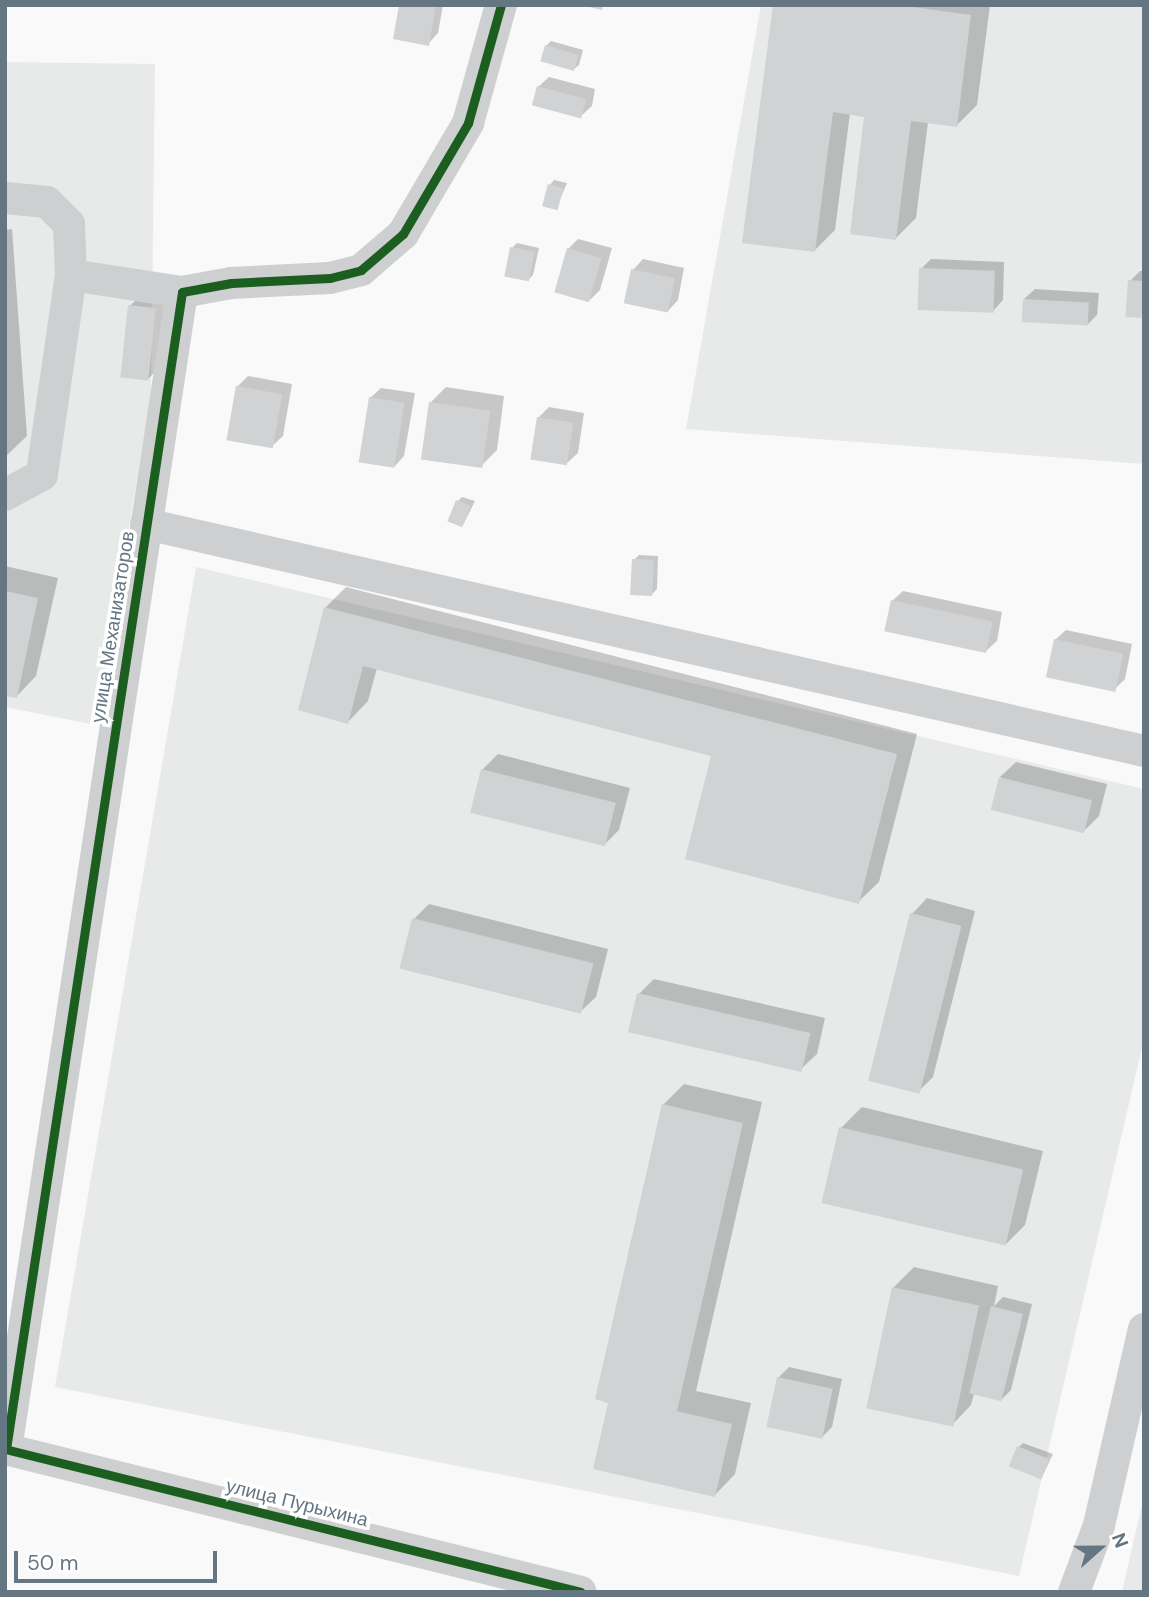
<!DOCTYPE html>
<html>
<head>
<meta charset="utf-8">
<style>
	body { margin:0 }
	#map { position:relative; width:1149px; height:1597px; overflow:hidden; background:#f9f9f9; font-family:"DM Sans",sans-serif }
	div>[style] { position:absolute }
	.built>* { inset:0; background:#e8e9e9 }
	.shadow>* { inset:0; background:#0003 }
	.building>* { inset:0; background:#d0d2d3; transform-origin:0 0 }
	.minor>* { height:32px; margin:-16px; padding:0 16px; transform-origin:16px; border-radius:16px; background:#cecfd0 }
	.cycleway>* { height:9px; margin:-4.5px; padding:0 4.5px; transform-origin:4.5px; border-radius:4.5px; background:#1b5e20 }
	span { translate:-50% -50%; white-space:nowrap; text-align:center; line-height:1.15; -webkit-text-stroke:7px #fff; paint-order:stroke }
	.street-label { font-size:19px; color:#657683 }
	.frame { position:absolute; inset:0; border:7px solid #657683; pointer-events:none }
	.north { position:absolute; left:1065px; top:1513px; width:70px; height:70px; -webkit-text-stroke:5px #fff; paint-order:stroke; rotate:69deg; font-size:19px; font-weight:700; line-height:28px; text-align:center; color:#657683 }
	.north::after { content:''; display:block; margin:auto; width:24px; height:32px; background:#657683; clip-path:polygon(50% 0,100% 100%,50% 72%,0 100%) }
	.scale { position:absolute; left:14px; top:1551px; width:203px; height:32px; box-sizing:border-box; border:4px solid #657683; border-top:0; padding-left:9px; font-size:21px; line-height:24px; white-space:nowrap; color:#657683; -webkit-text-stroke:5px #fff; paint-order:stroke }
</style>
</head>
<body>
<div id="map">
	<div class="built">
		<div style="clip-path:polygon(761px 5px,1144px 5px,1144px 464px,686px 429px)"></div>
		<div style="clip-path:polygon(5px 62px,155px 64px,151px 395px,96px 725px,5px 707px)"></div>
		<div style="clip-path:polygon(196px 567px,1144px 789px,1144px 1039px,1019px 1576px,55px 1387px)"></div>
		<div style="clip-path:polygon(1144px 1496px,1144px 1592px,1122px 1592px)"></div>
	</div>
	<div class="shadow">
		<div style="clip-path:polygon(401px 5px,443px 5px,438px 33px,428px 44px)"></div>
		<div style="clip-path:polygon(774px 5px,990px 5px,977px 105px,956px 126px,928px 122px,916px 218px,895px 239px,866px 115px,850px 113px,835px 230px,815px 250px)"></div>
		<div style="clip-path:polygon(551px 41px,583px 50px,579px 65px,574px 69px,546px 46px)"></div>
		<div style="clip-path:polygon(549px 77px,595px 89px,592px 106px,581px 116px,538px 87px)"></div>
		<div style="clip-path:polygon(554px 180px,567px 183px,556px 209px,550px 185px)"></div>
		<div style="clip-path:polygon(12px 229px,27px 436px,5px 457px,5px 230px)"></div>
		<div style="clip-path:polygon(578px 239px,612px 248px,600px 290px,590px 300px,568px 249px)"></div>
		<div style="clip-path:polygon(517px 243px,539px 248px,533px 275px,528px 280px,512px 248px)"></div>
		<div style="clip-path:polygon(643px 259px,684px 268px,678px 300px,668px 311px,633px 270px)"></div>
		<div style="clip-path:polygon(931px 259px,1004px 262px,1003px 300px,993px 311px,921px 269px)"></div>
		<div style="clip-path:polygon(1140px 271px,1144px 271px,1144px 316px,1130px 281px)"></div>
		<div style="clip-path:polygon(1035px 289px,1099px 293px,1097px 315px,1087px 325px,1024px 299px)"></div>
		<div style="clip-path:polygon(140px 296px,165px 298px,158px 369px,148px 379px,130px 306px)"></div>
		<div style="clip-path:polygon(248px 376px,292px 384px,283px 436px,272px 446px,237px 387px)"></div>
		<div style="clip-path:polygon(446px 387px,504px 396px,497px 450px,481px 466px,430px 403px)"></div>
		<div style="clip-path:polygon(381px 388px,415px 393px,404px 456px,394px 467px,370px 398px)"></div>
		<div style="clip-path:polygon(549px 407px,584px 413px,578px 453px,567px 463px,538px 418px)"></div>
		<div style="clip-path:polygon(462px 497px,475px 501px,463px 525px,458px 501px)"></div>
		<div style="clip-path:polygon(639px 555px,658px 556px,657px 589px,652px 594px,634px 560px)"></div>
		<div style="clip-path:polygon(5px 566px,58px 578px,36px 676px,16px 697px,5px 694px)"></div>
		<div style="clip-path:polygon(346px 587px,917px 734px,879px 882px,858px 902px,713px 755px,377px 668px,368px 701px,348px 722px,300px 709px,326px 607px)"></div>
		<div style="clip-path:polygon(903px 591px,1002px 612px,997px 641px,986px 651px,892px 601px)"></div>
		<div style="clip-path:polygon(1066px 630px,1132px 644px,1125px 679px,1115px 689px,1055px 640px)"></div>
		<div style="clip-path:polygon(498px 754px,630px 788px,619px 830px,604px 845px,472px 811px,483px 769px)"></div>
		<div style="clip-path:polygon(1016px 762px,1107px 784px,1099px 816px,1083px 832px,1000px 777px)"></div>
		<div style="clip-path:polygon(927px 898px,975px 911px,933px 1077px,917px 1093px,912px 914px)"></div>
		<div style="clip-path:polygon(429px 904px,608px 949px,596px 997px,580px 1012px,414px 919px)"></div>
		<div style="clip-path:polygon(654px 979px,825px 1018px,817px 1054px,801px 1069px,639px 994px)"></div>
		<div style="clip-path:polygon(684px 1084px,762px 1102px,696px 1391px,751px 1403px,735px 1474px,715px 1495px,610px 1401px,663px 1105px)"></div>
		<div style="clip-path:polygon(862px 1107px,1043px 1151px,1025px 1225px,1005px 1245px,841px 1128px)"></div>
		<div style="clip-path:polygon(914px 1267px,998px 1286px,994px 1306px,1003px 1297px,1032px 1304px,1011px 1390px,1001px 1400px,974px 1394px,971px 1405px,951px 1426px,894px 1287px)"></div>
		<div style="clip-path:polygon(789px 1367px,842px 1379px,832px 1427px,822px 1437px,778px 1378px)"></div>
		<div style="clip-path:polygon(1023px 1443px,1053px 1454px,1042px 1477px,1019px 1447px)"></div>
	</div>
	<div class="building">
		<div style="clip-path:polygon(399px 5px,436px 5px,429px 46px,393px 39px)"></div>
		<div style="clip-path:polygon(581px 5px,603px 5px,602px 10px)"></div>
		<div style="clip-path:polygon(773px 5px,899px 5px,971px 15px,957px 127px,911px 121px,896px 240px,850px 234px,864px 117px,833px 112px,815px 252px,742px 243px)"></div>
		<div style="left:545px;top:45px;width:35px;height:17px;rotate:16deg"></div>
		<div style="left:537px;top:86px;width:51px;height:20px;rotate:15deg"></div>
		<div style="left:548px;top:184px;width:16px;height:23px;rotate:15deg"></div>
		<div style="left:510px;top:247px;width:25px;height:30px;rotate:11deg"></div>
		<div style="left:567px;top:248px;width:36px;height:46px;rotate:16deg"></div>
		<div style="left:919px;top:268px;width:76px;height:42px;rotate:2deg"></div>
		<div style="left:631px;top:269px;width:45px;height:35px;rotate:12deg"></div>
		<div style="left:1128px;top:280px;width:16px;height:37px;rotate:4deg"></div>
		<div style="left:1023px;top:299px;width:66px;height:23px;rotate:3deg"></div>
		<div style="left:128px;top:305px;width:28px;height:73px;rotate:6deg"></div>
		<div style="left:236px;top:386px;width:47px;height:55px;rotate:10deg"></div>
		<div style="left:369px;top:397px;width:36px;height:66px;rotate:9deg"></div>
		<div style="left:429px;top:402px;width:62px;height:58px;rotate:8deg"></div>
		<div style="left:537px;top:417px;width:37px;height:43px;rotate:9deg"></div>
		<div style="left:456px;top:500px;width:16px;height:23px;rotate:22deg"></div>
		<div style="left:632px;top:559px;width:22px;height:36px;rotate:3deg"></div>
		<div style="clip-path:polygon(5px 591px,38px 598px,17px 698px,5px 696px)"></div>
		<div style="left:891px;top:600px;width:104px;height:32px;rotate:12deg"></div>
		<div style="clip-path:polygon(324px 607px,897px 754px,859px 904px,685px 859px,711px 756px,363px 666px,348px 724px,298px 710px)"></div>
		<div style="left:1054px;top:639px;width:71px;height:39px;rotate:12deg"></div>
		<div style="left:481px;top:769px;width:139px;height:45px;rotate:14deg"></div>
		<div style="left:999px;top:777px;width:96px;height:34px;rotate:14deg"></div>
		<div style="left:910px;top:913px;width:53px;height:173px;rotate:14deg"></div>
		<div style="left:412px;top:918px;width:187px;height:52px;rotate:14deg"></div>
		<div style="left:637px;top:993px;width:178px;height:40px;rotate:13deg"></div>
		<div style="clip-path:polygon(662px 1104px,743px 1123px,677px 1411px,732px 1424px,715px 1497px,593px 1469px,608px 1403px,595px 1399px)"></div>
		<div style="left:839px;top:1127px;width:189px;height:78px;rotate:13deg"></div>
		<div style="left:892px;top:1287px;width:89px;height:124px;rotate:12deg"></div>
		<div style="left:991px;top:1306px;width:33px;height:90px;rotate:14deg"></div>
		<div style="left:777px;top:1377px;width:57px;height:51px;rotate:12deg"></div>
		<div style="left:1017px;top:1446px;width:35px;height:22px;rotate:22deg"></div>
	</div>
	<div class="minor">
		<div style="left:5px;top:198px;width:42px;rotate:5.4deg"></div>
		<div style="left:47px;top:202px;width:31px;rotate:45deg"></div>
		<div style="left:69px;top:224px;width:51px;rotate:87.8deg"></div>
		<div style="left:71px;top:275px;width:202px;rotate:98.3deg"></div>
		<div style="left:42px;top:475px;width:42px;rotate:151.6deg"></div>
		<div style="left:71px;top:275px;width:112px;rotate:8.7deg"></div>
		<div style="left:146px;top:524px;width:1023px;rotate:12.81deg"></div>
		<div style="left:5px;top:1449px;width:593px;rotate:13.94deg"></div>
		<div style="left:6px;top:1449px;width:1170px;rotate:-81.35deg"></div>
		<div style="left:182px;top:292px;width:50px;rotate:-10.4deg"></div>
		<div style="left:231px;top:283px;width:99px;rotate:-2.9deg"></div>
		<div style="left:330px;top:278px;width:32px;rotate:-14deg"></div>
		<div style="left:361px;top:270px;width:55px;rotate:-40.6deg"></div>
		<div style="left:403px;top:234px;width:129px;rotate:-59.6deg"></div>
		<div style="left:468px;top:123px;width:123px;rotate:-74.4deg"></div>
		<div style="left:1074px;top:1592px;width:72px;rotate:-69.5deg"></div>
		<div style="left:1099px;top:1525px;width:201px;rotate:-77.1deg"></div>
	</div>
	<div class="cycleway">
		<div style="left:5px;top:1449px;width:593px;rotate:13.94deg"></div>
		<div style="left:6px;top:1449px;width:1170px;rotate:-81.35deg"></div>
		<div style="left:182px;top:292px;width:50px;rotate:-10.4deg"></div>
		<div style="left:231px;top:283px;width:99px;rotate:-2.9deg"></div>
		<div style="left:330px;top:278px;width:32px;rotate:-14deg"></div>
		<div style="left:361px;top:270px;width:55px;rotate:-40.6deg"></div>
		<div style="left:403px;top:234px;width:129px;rotate:-59.6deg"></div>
		<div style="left:468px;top:123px;width:123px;rotate:-74.4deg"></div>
	</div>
	<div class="street-label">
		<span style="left:113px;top:627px;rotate:-81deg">улица Механизаторов</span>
		<span style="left:297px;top:1503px;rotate:14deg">улица Пурыхина</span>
	</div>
	<div class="frame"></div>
	<div class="north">N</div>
	<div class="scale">50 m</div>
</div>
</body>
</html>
